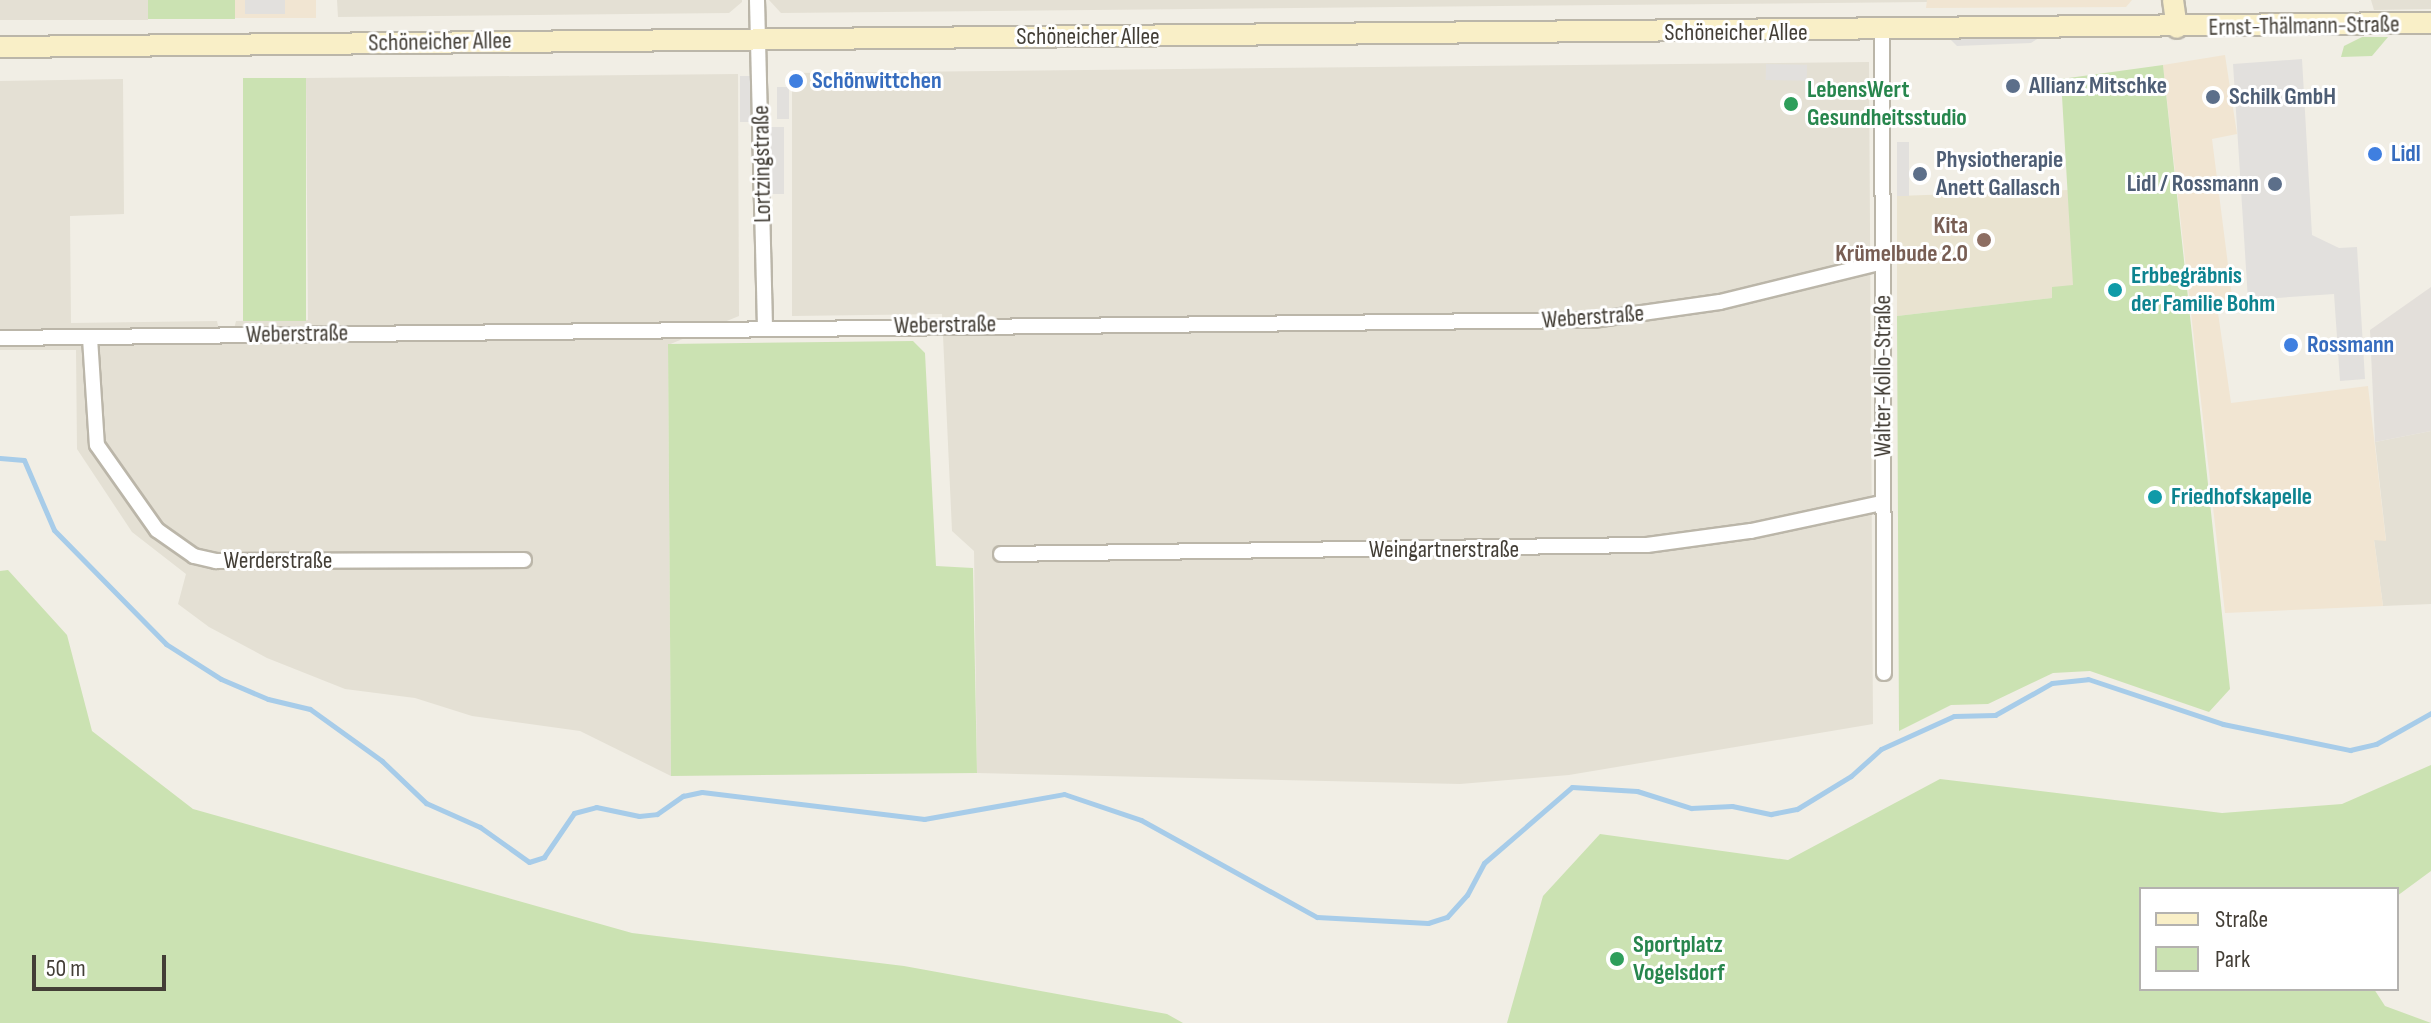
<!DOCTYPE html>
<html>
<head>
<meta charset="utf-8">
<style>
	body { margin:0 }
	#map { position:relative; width:2431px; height:1023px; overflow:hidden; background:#f1eee5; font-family:"Sofia Sans Condensed",sans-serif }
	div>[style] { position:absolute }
	.residential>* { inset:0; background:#e4e0d4; transform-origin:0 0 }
	.commercial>* { inset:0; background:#f1e5d2; transform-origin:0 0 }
	.industrial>* { inset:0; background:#e3dfda }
	.education>* { inset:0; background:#e9e3d0 }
	.green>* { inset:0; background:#cbe2b2; transform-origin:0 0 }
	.parking>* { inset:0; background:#e2e0dd; transform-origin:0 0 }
	.stream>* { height:5px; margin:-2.5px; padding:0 2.5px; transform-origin:2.5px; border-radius:2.5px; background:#a7cce9 }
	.roads { filter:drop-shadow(2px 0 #bbb6a9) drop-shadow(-2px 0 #bbb6a9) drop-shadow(0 2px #bbb6a9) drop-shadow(0 -2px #bbb6a9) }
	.street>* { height:14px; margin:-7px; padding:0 7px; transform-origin:7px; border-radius:7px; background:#fff }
	.secondary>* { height:20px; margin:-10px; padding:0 10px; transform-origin:10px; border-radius:10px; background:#f9efc7 }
	.dots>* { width:22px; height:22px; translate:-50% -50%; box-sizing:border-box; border:4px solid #fff; border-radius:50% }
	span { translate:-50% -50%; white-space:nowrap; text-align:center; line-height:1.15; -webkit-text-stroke:6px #fff; paint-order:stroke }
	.street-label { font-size:24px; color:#433e36 }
	.shop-label { font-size:24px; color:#366cbe; font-weight:700 }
	.left { translate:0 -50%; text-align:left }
	.service-label { font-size:24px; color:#4e5e75; font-weight:700 }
	.right { translate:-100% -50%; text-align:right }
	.leisure-label { font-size:24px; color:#27864d; font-weight:700 }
	.education-label { font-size:24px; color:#785e54; font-weight:700 }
	.culture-label { font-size:24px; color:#0d838f; font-weight:700 }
	.legend { position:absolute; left:2139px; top:887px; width:260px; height:104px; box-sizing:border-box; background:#fff; border:2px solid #b4b2af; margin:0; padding:10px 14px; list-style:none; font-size:24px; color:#433e36 }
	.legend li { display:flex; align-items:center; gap:16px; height:40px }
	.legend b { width:40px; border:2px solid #b4b2af }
	.scale { position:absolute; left:32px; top:955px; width:134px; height:36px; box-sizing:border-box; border:4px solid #433e36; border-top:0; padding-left:10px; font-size:24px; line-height:28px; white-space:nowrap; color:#433e36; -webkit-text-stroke:6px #fff; paint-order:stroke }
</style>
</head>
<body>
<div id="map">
	<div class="residential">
		<div style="left:0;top:0;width:148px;height:20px"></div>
		<div style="clip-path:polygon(337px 0,742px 0,742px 2px,729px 13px,338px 17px)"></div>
		<div style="clip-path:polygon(769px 0,1927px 0,1927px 2px,781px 13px)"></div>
		<div style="clip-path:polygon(2371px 0,2431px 0,2431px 9px,2374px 10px)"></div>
		<div style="clip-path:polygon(1869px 62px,1873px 724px,1569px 775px,1460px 784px,977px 773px,974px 551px,952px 531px,942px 314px,792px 316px,792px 73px)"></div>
		<div style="clip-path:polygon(738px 74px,739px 316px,668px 345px,671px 776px,580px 731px,472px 716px,415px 698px,345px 689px,267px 658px,209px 627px,178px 604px,186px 574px,132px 532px,77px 449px,76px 350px,0 350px,0 81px,123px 79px,124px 214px,70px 216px,71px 323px,217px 321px,220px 334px,233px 333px,236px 321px,308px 320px,306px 78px)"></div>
		<div style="clip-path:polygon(2431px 431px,2431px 604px,2383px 606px,2374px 539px,2386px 540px,2375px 442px)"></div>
	</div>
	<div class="commercial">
		<div style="left:235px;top:0;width:81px;height:18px"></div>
		<div style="clip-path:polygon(1927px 0,2132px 0,2126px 7px,1926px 8px)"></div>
		<div style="clip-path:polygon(2225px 55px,2237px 134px,2212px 139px,2233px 304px,2217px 306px,2231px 403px,2368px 386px,2386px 541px,2374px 540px,2383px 606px,2225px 613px,2163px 65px)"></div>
	</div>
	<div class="industrial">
		<div style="clip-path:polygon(2431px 287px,2431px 431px,2375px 442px,2370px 330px)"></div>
	</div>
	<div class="education">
		<div style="clip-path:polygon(2068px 190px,2074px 285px,2052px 298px,1897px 316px,1897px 196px)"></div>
	</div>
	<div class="green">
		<div style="left:148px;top:0;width:87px;height:19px"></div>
		<div style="clip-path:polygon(2362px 37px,2388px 37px,2372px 56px,2341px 57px,2344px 46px)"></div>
		<div style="clip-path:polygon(2163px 65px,2230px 689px,2209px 712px,2090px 671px,2053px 673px,1988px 704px,1951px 705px,1899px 731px,1897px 316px,2052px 298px,2052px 287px,2073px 285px,2061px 79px)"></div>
		<div style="left:243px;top:78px;width:63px;height:243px"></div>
		<div style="clip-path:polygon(913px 341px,925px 353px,936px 566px,973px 568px,977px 773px,671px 776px,668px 344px)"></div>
		<div style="clip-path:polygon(8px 570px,67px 635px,92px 731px,193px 809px,632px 933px,904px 966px,1167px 1014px,1183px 1023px,0 1023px,0 571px)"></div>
		<div style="clip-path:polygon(2431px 765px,2431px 871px,2397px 896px,2397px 889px,2141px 889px,2141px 989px,2374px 989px,2385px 1006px,2431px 1023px,1507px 1023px,1543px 896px,1600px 834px,1788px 860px,1940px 779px,2222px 813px,2342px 804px)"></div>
	</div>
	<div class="parking">
		<div style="left:245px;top:0;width:40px;height:14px"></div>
		<div style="clip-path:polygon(2042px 36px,2031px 43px,1957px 46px,1949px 38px)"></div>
		<div style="clip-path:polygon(2302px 59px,2312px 235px,2339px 248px,2357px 247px,2365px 379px,2340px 381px,2334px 294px,2248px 300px,2233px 64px)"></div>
		<div style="left:1766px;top:64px;width:41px;height:16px;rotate:1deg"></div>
		<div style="left:740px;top:76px;width:13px;height:46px"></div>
		<div style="left:777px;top:87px;width:12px;height:32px"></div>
		<div style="left:770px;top:127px;width:14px;height:67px"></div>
		<div style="left:1897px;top:142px;width:12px;height:54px"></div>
	</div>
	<div class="stream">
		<div style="left:0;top:458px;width:24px;rotate:5deg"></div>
		<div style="left:24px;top:460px;width:76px;rotate:66.8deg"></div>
		<div style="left:54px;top:530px;width:160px;rotate:45.5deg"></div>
		<div style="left:166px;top:644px;width:65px;rotate:32.5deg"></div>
		<div style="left:221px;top:679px;width:51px;rotate:23.1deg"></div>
		<div style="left:268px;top:699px;width:43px;rotate:13.4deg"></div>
		<div style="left:310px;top:709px;width:89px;rotate:35.8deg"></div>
		<div style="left:382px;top:761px;width:61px;rotate:43.7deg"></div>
		<div style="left:426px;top:803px;width:59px;rotate:24deg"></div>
		<div style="left:480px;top:827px;width:60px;rotate:35.5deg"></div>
		<div style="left:529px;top:862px;width:16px;rotate:-18deg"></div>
		<div style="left:544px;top:857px;width:53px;rotate:-55.7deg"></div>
		<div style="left:574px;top:813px;width:23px;rotate:-15deg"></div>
		<div style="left:596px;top:807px;width:44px;rotate:11.8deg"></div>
		<div style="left:639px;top:816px;width:18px;rotate:-6deg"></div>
		<div style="left:657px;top:814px;width:32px;rotate:-35deg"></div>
		<div style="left:683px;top:796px;width:19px;rotate:-12deg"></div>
		<div style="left:702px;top:792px;width:224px;rotate:6.9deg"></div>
		<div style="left:924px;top:819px;width:142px;rotate:-10.1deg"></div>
		<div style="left:1064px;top:794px;width:81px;rotate:18.7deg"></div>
		<div style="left:1141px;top:820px;width:201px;rotate:28.9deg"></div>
		<div style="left:1317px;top:917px;width:111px;rotate:3.1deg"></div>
		<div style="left:1428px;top:923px;width:20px;rotate:-18deg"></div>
		<div style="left:1447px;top:917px;width:30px;rotate:-48deg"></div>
		<div style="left:1467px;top:895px;width:36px;rotate:-62deg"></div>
		<div style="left:1484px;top:863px;width:116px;rotate:-40.8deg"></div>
		<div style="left:1572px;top:787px;width:65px;rotate:3.5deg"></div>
		<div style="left:1637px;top:791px;width:57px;rotate:17.5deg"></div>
		<div style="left:1691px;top:808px;width:41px;rotate:-2.8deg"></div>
		<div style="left:1732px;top:806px;width:40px;rotate:12deg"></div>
		<div style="left:1771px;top:814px;width:26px;rotate:-11deg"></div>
		<div style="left:1797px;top:809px;width:63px;rotate:-31.4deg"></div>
		<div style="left:1851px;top:776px;width:40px;rotate:-42deg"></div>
		<div style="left:1881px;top:749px;width:80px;rotate:-24.3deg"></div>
		<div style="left:1954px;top:716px;width:41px;rotate:-1.4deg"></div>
		<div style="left:1995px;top:715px;width:65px;rotate:-29.3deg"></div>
		<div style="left:2052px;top:683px;width:36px;rotate:-6deg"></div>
		<div style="left:2088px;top:679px;width:142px;rotate:18.4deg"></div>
		<div style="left:2223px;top:724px;width:130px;rotate:11.6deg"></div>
		<div style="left:2350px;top:750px;width:27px;rotate:-13deg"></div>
		<div style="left:2376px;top:744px;width:63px;rotate:-29.4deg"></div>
	</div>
	<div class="roads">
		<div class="street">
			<div style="left:757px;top:0;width:329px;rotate:88.6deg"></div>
			<div style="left:1882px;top:32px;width:641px;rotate:89.82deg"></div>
			<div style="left:0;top:338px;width:1593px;rotate:-0.65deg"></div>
			<div style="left:1593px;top:320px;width:128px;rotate:-8.1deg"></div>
			<div style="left:1720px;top:302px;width:168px;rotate:-13.8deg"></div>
			<div style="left:90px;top:338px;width:107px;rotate:86.3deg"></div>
			<div style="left:97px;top:445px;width:104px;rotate:54.8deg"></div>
			<div style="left:157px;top:530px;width:45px;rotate:35.1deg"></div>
			<div style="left:194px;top:556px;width:23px;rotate:13deg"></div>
			<div style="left:216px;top:561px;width:308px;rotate:-0.2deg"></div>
			<div style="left:1001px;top:554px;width:646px;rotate:-0.8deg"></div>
			<div style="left:1647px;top:545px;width:105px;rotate:-7.7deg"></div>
			<div style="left:1751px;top:531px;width:134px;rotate:-12.1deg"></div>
		</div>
		<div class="secondary">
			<div style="left:2173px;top:0;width:28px;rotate:82deg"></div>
			<div style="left:0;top:47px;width:2431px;rotate:-0.57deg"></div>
		</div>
	</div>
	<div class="dots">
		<div style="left:796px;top:81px;background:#3f7fe0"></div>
		<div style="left:2013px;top:86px;background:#5c6f8a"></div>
		<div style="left:2213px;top:97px;background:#5c6f8a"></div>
		<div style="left:1791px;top:104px;background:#2e9e5b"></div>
		<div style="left:2375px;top:154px;background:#3f7fe0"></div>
		<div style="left:1920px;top:174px;background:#5c6f8a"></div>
		<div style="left:2275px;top:184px;background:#5c6f8a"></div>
		<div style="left:1984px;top:240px;background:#8d6e63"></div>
		<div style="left:2115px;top:290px;background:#0f9aa8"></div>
		<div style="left:2291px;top:345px;background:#3f7fe0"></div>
		<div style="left:2155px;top:497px;background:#0f9aa8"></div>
		<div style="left:1617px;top:959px;background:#2e9e5b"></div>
	</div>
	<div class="street-label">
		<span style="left:2304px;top:26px;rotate:-1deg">Ernst-Thälmann-Straße</span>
		<span style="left:1736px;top:33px">Schöneicher Allee</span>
		<span style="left:1088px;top:37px">Schöneicher Allee</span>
		<span style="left:440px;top:42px;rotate:-1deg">Schöneicher Allee</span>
		<span style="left:762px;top:164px;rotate:-91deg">Lortzingstraße</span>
		<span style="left:1593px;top:317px;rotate:-4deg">Weberstraße</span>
		<span style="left:945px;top:325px;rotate:-1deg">Weberstraße</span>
		<span style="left:297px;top:334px;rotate:-1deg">Weberstraße</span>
		<span style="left:1883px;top:376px;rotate:-90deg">Walter-Kollo-Straße</span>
		<span style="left:1444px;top:550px">Weingartnerstraße</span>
		<span style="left:278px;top:561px">Werderstraße</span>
	</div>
	<div class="shop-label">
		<span class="left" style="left:812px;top:81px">Schönwittchen</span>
		<span class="left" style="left:2391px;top:154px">Lidl</span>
		<span class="left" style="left:2307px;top:345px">Rossmann</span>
	</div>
	<div class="service-label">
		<span class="left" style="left:2029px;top:86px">Allianz Mitschke</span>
		<span class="left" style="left:2229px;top:97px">Schilk GmbH</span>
		<span class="left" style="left:1936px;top:174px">Physiotherapie<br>Anett Gallasch</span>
		<span class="right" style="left:2259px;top:184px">Lidl / Rossmann</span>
	</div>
	<div class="leisure-label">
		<span class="left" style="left:1807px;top:104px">LebensWert<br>Gesundheitsstudio</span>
		<span class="left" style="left:1633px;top:959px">Sportplatz<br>Vogelsdorf</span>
	</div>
	<div class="education-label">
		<span class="right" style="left:1968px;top:240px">Kita<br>Krümelbude 2.0</span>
	</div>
	<div class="culture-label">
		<span class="left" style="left:2131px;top:290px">Erbbegräbnis<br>der Familie Bohm</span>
		<span class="left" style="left:2171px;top:497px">Friedhofskapelle</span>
	</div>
	<ul class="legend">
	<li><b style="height:10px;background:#f9efc7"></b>Straße</li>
	<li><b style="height:22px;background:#cbe2b2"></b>Park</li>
	</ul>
	<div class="scale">50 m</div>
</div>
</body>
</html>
